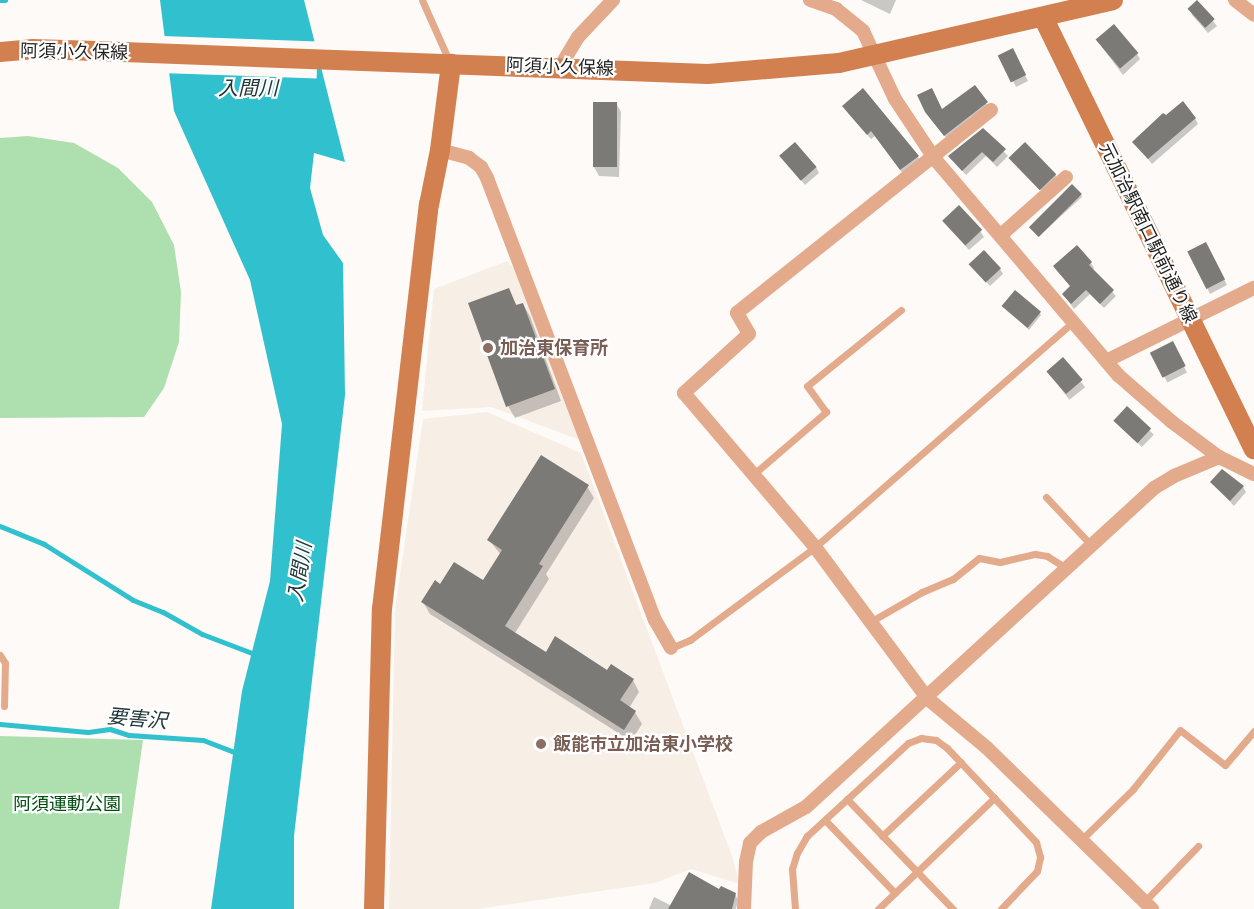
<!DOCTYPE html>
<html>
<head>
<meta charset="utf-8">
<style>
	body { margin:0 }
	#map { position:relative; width:1254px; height:909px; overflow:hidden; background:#fdfaf8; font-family:"DejaVu Sans","Noto Sans JP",sans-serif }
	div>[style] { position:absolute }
	.built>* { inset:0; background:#f7eee6 }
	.green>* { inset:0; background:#aedfaf }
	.water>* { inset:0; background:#30c0ce }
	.pier>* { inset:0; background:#fdfaf8; transform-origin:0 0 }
	.shadow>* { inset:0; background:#0003; transform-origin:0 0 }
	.stream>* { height:5px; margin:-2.5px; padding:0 2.5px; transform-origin:2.5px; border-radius:2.5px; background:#30c0ce }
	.building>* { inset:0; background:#7c7a77; transform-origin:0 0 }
	.lane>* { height:7px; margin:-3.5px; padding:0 3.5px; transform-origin:3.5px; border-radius:3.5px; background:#e3aa8b }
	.street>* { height:14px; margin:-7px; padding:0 7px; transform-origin:7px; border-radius:7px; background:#e3aa8b }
	.secondary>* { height:20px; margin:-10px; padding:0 10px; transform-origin:10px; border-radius:10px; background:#d28050 }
	.dots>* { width:16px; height:16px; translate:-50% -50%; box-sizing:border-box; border:3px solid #fff; border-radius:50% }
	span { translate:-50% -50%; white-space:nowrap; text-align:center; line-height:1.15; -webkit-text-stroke:4.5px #fff; paint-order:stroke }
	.street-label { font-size:18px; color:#201f1e }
	.education-label { font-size:18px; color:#785e54; font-weight:700 }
	.left { translate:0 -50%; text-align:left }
	.park-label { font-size:18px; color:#005011 }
	.water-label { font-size:20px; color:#22393b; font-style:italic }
</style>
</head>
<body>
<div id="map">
	<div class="built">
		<div style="clip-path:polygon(507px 261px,518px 271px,583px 441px,491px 407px,422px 411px,434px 289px)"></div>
		<div style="clip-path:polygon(487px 412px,581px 453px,732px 856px,740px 884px,691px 869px,655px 883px,477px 909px,389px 909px,395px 609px,423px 419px)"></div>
	</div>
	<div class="green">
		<div style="clip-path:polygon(28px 136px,74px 143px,118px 168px,152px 202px,174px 245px,181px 292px,179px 342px,164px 388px,144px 417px,0 418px,0 138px)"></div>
		<div style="clip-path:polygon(0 736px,143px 740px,119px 909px,0 909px)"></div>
	</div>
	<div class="water">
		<div style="clip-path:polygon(160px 0,304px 0,345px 162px,314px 153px,310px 188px,323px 235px,343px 263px,345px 395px,294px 836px,294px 909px,211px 909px,242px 691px,270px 581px,282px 424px,250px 280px,174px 111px)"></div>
	</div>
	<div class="pier">
		<div style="left:162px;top:36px;width:156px;height:37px;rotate:2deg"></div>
	</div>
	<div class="shadow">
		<div style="clip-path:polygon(861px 0,896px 0,890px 14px)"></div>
		<div style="clip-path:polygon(1197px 1px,1217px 26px,1208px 33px,1192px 15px)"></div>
		<div style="clip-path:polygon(1101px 46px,1137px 54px,1140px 59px,1123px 75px)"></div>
		<div style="clip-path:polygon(1015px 55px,1028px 81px,1016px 87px,1013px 81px)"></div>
		<div style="clip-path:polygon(616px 103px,621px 112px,619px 177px,599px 176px,594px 167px)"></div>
		<div style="clip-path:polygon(986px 103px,990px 108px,948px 140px,930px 118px,942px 111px)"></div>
		<div style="clip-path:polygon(847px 112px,918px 157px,921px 162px,904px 175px,875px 136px,871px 139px)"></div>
		<div style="clip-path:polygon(1166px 117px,1195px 118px,1198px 124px,1152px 164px,1134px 142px)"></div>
		<div style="clip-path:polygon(983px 130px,1008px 156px,997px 167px,986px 156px,966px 175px,950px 157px)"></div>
		<div style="clip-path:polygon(781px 156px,816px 167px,819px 173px,805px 185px)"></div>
		<div style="clip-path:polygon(1011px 158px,1055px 174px,1058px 180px,1044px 193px)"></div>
		<div style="clip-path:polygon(1081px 195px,1082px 197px,1038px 237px,1030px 227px)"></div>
		<div style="clip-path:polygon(943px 221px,980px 231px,984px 237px,969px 250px)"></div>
		<div style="clip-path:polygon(1077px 247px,1091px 263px,1094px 268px,1092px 270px,1116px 296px,1104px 308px,1090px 294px,1074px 309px,1063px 294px,1071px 287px,1054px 267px)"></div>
		<div style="clip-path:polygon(1209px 249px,1227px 285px,1210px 294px,1189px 252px)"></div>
		<div style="clip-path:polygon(974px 269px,1000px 269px,1003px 274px,990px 286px)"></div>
		<div style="clip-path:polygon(509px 290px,517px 306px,523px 304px,530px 316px,561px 401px,515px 418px,508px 406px)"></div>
		<div style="clip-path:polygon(1003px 306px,1040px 313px,1041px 315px,1029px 330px)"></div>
		<div style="left:1172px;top:343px;width:33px;height:22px;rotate:63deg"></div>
		<div style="left:1063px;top:359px;width:36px;height:20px;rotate:52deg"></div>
		<div style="left:1127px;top:408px;width:38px;height:17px;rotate:45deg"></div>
		<div style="clip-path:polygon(1211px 482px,1243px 487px,1246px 492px,1234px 506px)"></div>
		<div style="clip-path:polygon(587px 486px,594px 498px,546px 574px,549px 579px,515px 633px,546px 654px,633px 680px,639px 692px,629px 708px,635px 712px,642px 724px,631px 741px,430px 614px,423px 602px,440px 586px,483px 583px,501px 555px,489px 540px)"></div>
		<div style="clip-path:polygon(735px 894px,738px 900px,736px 909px,649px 909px,654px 897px,672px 906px)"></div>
	</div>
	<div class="stream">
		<div style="left:0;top:0;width:5px"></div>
		<div style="left:0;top:526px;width:48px;rotate:22.2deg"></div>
		<div style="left:44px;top:544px;width:105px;rotate:32.2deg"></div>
		<div style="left:133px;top:600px;width:32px;rotate:22deg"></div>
		<div style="left:163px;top:612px;width:45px;rotate:29.4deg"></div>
		<div style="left:202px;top:634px;width:59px;rotate:20.9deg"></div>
		<div style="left:0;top:724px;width:88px;rotate:5.2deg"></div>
		<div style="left:88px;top:732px;width:22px;rotate:-8deg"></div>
		<div style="left:110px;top:729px;width:20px;rotate:18deg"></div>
		<div style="left:129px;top:735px;width:74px;rotate:3.9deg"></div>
		<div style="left:203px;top:740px;width:40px;rotate:21deg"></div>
	</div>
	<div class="building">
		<div style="left:1197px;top:0;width:26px;height:13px;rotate:47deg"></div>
		<div style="left:1114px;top:24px;width:38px;height:24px;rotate:50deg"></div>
		<div style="left:1013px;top:48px;width:30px;height:17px;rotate:64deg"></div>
		<div style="clip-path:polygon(975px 85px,988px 102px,944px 136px,925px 112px,917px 95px,932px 88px,942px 109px)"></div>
		<div style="clip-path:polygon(863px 88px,919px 156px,900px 170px,871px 131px,867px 135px,842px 106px)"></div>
		<div style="clip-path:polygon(1183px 101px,1196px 118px,1148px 159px,1132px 142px,1163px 113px,1166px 115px)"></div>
		<div style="left:593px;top:102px;width:24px;height:65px"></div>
		<div style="clip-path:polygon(983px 128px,1006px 149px,993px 162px,982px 152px,962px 171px,948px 156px)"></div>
		<div style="left:795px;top:142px;width:33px;height:21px;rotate:49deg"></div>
		<div style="left:1025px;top:142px;width:45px;height:23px;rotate:46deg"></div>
		<div style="left:1072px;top:184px;width:14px;height:61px;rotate:45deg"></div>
		<div style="left:959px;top:205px;width:34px;height:23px;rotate:47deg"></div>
		<div style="left:1206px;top:242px;width:42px;height:21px;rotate:63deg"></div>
		<div style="clip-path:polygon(1077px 245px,1092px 262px,1089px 265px,1114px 290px,1100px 304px,1086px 290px,1071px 304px,1062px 294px,1070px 286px,1053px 266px)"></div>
		<div style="left:984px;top:250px;width:25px;height:21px;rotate:47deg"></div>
		<div style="clip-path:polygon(509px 288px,516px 305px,523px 303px,555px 389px,506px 407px,468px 303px)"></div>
		<div style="left:1015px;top:290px;width:34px;height:21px;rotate:40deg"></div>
		<div style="left:1173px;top:341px;width:28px;height:26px;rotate:63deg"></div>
		<div style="left:1063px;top:357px;width:30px;height:22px;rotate:49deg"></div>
		<div style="left:1127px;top:406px;width:33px;height:20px;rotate:43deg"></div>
		<div style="clip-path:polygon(541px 455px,589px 485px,539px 564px,543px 566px,505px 626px,546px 652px,555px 636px,607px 670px,611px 664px,634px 679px,620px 700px,636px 711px,624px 730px,421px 602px,435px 580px,440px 584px,454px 562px,483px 580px,502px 550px,487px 540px)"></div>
		<div style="clip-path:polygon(1222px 469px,1244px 486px,1230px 501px,1210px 482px)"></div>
		<div style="clip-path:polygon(689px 872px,719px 889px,721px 886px,736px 893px,732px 909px,668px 909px)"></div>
	</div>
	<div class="lane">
		<div style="left:422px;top:0;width:69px;rotate:66deg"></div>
		<div style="left:755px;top:473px;width:94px;rotate:-40.7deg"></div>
		<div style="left:826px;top:412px;width:32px;rotate:-126deg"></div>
		<div style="left:807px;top:386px;width:121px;rotate:-39deg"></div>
		<div style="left:1046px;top:497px;width:67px;rotate:46.8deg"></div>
		<div style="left:870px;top:622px;width:60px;rotate:-30deg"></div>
		<div style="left:922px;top:592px;width:34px;rotate:-23deg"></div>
		<div style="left:953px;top:579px;width:33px;rotate:-39deg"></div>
		<div style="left:979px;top:558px;width:21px;rotate:11deg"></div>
		<div style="left:1000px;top:562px;width:36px;rotate:-13deg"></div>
		<div style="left:1035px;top:554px;width:12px;rotate:9deg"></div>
		<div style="left:1047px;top:556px;width:22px;rotate:32deg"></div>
		<div style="left:671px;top:648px;width:21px;rotate:-23deg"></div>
		<div style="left:690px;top:640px;width:156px;rotate:-36.6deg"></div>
		<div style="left:815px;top:547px;width:342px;rotate:-41.1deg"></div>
		<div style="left:0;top:655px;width:9px;rotate:58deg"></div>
		<div style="left:5px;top:663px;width:43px;rotate:91.3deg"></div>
		<div style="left:847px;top:799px;width:153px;rotate:46.1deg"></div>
		<div style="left:825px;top:820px;width:101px;rotate:46.2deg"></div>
		<div style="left:882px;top:836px;width:108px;rotate:-43.1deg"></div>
		<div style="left:1081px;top:840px;width:73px;rotate:-44.4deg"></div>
		<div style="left:1133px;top:789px;width:75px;rotate:-51.5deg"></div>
		<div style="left:1180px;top:730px;width:57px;rotate:37.9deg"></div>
		<div style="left:1225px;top:765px;width:45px;rotate:-49.5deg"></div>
		<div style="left:1144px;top:902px;width:78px;rotate:-46deg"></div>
		<div style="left:795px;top:909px;width:40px;rotate:-94.3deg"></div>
		<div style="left:792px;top:869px;width:17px;rotate:-73deg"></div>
		<div style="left:797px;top:853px;width:20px;rotate:-60deg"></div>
		<div style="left:807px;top:836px;width:137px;rotate:-42.6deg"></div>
		<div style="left:908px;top:743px;width:14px;rotate:-21deg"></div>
		<div style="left:921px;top:738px;width:15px;rotate:8deg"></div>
		<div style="left:936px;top:740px;width:14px;rotate:36deg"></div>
		<div style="left:947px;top:748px;width:129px;rotate:46.6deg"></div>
		<div style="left:1036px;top:842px;width:16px;rotate:75deg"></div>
		<div style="left:1040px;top:857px;width:14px;rotate:102deg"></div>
		<div style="left:1037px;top:871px;width:52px;rotate:133.5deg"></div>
		<div style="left:878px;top:909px;width:161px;rotate:-43.7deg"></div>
	</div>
	<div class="street">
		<div style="left:810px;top:0;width:28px;rotate:19deg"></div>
		<div style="left:836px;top:9px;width:35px;rotate:39deg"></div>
		<div style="left:863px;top:31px;width:75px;rotate:64.8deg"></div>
		<div style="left:895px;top:99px;width:71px;rotate:56.5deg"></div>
		<div style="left:934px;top:158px;width:285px;rotate:49.7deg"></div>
		<div style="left:1118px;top:375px;width:72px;rotate:41deg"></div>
		<div style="left:1172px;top:422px;width:59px;rotate:36.7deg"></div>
		<div style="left:1219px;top:457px;width:39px;rotate:26deg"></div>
		<div style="left:1235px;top:0;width:24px;rotate:38deg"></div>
		<div style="left:560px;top:67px;width:35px;rotate:-59deg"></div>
		<div style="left:578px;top:37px;width:51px;rotate:-46.6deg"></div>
		<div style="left:991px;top:110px;width:325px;rotate:141.4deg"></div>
		<div style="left:737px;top:313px;width:24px;rotate:60deg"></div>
		<div style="left:749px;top:334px;width:88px;rotate:137.8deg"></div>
		<div style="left:684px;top:393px;width:202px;rotate:49.6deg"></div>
		<div style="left:815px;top:547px;width:188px;rotate:53.4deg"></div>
		<div style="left:927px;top:698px;width:78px;rotate:39.8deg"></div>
		<div style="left:987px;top:748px;width:231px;rotate:44.3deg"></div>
		<div style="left:440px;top:150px;width:30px;rotate:15deg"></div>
		<div style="left:469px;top:158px;width:15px;rotate:37deg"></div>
		<div style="left:481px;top:167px;width:13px;rotate:61deg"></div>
		<div style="left:487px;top:178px;width:473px;rotate:69.2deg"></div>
		<div style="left:655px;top:620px;width:32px;rotate:60deg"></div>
		<div style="left:1001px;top:235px;width:87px;rotate:-41.7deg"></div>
		<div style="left:1106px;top:361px;width:165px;rotate:-26.3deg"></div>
		<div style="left:744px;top:909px;width:47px;rotate:-87.6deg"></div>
		<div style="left:746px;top:862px;width:19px;rotate:-78deg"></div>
		<div style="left:750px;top:843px;width:16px;rotate:-45deg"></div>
		<div style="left:761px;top:832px;width:51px;rotate:-29.1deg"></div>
		<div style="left:806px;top:807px;width:472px;rotate:-42.5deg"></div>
		<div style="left:1154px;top:488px;width:23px;rotate:-31deg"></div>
		<div style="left:1174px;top:476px;width:49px;rotate:-22.9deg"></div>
	</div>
	<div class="secondary">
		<div style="left:1043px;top:17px;width:481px;rotate:64deg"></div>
		<div style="left:0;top:52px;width:32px;rotate:-5deg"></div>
		<div style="left:32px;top:49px;width:65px;rotate:1.8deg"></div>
		<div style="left:97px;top:51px;width:611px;rotate:2.16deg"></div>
		<div style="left:708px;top:74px;width:131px;rotate:-4.8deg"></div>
		<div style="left:839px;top:63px;width:281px;rotate:-12.9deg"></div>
		<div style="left:374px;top:909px;width:300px;rotate:-88.5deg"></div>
		<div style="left:382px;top:609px;width:407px;rotate:-83.4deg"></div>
		<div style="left:429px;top:205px;width:56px;rotate:-78.7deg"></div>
		<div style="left:440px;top:150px;width:87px;rotate:-82.7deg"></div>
	</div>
	<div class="dots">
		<div style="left:488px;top:348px;background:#8d6e63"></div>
		<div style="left:541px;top:744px;background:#8d6e63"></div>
	</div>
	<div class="street-label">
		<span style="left:74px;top:52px;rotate:1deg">阿須小久保線</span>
		<span style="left:560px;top:67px;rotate:2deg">阿須小久保線</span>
		<span style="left:1148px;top:233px;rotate:64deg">元加治駅南口駅前通り線</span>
	</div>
	<div class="education-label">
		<span class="left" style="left:500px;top:348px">加治東保育所</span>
		<span class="left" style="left:553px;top:744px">飯能市立加治東小学校</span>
	</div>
	<div class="park-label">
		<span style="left:67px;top:804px">阿須運動公園</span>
	</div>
	<div class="water-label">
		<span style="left:248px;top:88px">入間川</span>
		<span style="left:300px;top:572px;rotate:-81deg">入間川</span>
		<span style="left:137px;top:719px;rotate:5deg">要害沢</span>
	</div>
</div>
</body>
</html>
